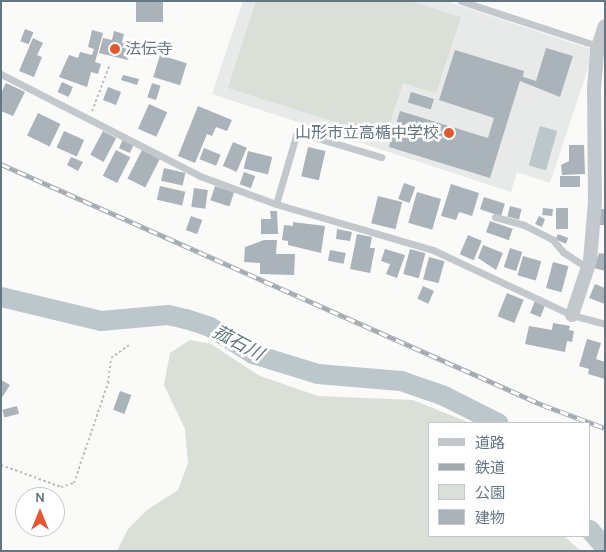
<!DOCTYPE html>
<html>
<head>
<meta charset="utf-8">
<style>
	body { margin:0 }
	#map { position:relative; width:606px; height:552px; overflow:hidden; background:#fafaf8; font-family:Karla,"Noto Sans JP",sans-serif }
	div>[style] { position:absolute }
	.built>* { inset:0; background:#e8e9e9 }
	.green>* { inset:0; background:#dadfd7 }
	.water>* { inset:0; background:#bbc7cb; transform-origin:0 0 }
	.river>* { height:20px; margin:-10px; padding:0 10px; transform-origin:10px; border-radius:10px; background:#bbc7cb }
	.building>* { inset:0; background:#aab3b9; transform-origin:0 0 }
	.path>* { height:2px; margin-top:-1px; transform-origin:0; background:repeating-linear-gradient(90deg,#bbbfc2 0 2.5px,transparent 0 5px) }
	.service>* { height:7px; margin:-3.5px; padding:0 3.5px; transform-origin:3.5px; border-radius:3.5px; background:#c3c8cc }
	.minor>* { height:14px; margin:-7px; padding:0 7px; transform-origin:7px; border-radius:7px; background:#c3c8cc }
	.rail>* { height:5px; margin-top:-2.5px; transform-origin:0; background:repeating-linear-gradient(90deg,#fff 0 9px,#a2aab0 0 18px); box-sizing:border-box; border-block:1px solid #a2aab0 }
	.dots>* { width:14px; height:14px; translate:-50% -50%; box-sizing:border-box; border:2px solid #fff; border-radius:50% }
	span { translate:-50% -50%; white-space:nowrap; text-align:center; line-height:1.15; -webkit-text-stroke:5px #fff; paint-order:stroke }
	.poi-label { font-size:16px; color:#657683 }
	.left { translate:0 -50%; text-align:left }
	.right { translate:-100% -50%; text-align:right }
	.water-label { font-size:18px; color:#60757c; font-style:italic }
	.frame { position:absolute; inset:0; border:2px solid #657683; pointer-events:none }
	.legend { position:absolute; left:428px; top:422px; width:162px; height:115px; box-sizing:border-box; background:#fff; border:1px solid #c1c8cd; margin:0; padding:6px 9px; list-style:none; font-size:15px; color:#657683 }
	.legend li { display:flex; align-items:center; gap:10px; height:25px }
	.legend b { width:25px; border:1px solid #c1c8cd }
	.north { position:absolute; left:15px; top:487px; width:50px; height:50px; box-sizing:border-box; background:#fff; border:1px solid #c1c8cd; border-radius:50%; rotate:0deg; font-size:14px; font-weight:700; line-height:20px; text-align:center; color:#657683 }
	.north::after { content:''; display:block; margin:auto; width:18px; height:22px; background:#e4572e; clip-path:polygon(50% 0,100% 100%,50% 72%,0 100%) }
</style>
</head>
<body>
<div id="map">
	<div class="built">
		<div style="clip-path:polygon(243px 1px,446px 1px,594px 50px,550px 183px,517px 172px,511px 192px,212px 94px)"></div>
	</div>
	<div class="green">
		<div style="clip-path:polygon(256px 1px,410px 1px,461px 17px,436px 93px,403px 83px,385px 138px,228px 88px)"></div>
		<div style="clip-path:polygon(190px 340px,211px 344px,260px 376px,318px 396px,413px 400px,470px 423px,430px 423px,430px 536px,564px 536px,581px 551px,117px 551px,128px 529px,147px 510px,178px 490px,188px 463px,185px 429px,164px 385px,170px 353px)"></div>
	</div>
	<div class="water">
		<div style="left:540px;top:126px;width:18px;height:41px;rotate:16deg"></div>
	</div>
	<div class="river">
		<div style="left:1px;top:297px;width:103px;rotate:13.5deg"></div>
		<div style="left:101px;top:321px;width:67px;rotate:-5.1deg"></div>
		<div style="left:168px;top:315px;width:18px;rotate:13deg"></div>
		<div style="left:186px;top:319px;width:25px;rotate:18deg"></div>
		<div style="left:210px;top:327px;width:51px;rotate:32.1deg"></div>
		<div style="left:253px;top:354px;width:68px;rotate:17.1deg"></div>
		<div style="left:318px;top:374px;width:83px;rotate:4.8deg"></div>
		<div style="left:401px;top:381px;width:43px;rotate:18.9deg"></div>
		<div style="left:442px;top:395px;width:63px;rotate:26.6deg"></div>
		<div style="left:590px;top:530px;width:23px;rotate:49deg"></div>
	</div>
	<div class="building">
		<div style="left:136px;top:1px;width:27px;height:21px"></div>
		<div style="left:25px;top:29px;width:9px;height:13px;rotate:21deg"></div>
		<div style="clip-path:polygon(92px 30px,103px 33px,95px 62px,101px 64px,98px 74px,91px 72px,87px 87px,59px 77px,69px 55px,78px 58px,80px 52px,92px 55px,94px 49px,88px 47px)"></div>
		<div style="clip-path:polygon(114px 31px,124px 34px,122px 42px,131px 45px,128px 60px,99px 53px,103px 38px,112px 40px)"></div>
		<div style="clip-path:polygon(33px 38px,43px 43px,37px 55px,42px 57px,34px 77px,19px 71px)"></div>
		<div style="clip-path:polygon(546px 48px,573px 56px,560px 97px,520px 81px,490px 178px,389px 147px,400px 111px,488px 138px,494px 118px,439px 100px,455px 50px,524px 71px,523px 77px,536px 81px)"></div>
		<div style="left:160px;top:55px;width:28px;height:23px;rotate:17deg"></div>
		<div style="clip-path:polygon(123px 75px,139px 79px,137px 85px,121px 80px)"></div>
		<div style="left:62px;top:82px;width:12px;height:11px;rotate:24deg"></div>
		<div style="clip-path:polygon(6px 83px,25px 92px,13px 116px,1px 111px,1px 93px)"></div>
		<div style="left:152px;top:83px;width:9px;height:15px;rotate:18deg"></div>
		<div style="left:108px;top:87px;width:14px;height:14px;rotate:21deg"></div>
		<div style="left:411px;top:92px;width:24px;height:11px;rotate:17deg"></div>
		<div style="left:149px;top:104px;width:20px;height:27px;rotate:24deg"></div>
		<div style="clip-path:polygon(198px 106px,232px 120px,227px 131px,216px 127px,212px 136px,207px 134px,195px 163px,178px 156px)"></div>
		<div style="left:38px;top:113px;width:25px;height:25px;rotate:26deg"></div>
		<div style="left:64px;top:131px;width:22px;height:18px;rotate:24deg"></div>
		<div style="left:103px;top:131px;width:15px;height:27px;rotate:28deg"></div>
		<div style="left:123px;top:139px;width:12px;height:10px;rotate:24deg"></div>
		<div style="left:233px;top:142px;width:15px;height:26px;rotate:23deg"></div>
		<div style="clip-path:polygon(569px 145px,584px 145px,585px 174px,562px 175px,561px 165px,569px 161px)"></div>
		<div style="left:308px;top:147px;width:18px;height:30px;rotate:13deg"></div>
		<div style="left:204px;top:148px;width:18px;height:12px;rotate:22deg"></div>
		<div style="left:116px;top:150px;width:16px;height:29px;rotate:27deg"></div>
		<div style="left:142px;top:150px;width:20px;height:32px;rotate:27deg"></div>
		<div style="left:248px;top:151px;width:25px;height:18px;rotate:14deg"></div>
		<div style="clip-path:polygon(71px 157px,83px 162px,78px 171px,67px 165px)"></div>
		<div style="left:164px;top:168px;width:22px;height:13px;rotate:13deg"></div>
		<div style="left:244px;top:172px;width:12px;height:13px;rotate:20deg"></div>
		<div style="left:560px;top:176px;width:20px;height:11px"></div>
		<div style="left:404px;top:183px;width:12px;height:17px;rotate:20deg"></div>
		<div style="clip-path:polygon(451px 184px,479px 193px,472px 216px,459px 212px,456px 220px,441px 216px)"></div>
		<div style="left:160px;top:186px;width:26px;height:14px;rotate:13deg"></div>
		<div style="left:215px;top:186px;width:20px;height:15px;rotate:18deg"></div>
		<div style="left:194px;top:188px;width:14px;height:19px;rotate:8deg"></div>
		<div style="left:417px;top:192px;width:25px;height:32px;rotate:16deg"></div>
		<div style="left:378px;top:196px;width:25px;height:28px;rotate:14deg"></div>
		<div style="left:484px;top:197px;width:22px;height:13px;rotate:18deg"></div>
		<div style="left:510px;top:206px;width:12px;height:11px;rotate:14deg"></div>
		<div style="left:543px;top:208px;width:10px;height:7px;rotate:6deg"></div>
		<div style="left:556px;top:208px;width:12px;height:21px"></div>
		<div style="left:600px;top:209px;width:5px;height:16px"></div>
		<div style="clip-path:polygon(270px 211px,277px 211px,278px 234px,261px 234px,261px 219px,271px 219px)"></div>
		<div style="left:191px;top:216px;width:12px;height:15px;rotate:20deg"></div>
		<div style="clip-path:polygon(539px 216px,545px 219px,542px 227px,535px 224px)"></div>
		<div style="left:490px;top:221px;width:24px;height:12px;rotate:19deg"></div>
		<div style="clip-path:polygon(293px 222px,325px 226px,321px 253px,288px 245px,288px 241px,282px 240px,284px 225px,293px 226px)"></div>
		<div style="clip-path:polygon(337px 229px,352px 232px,350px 241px,336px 239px)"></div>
		<div style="clip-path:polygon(357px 234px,372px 237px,370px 248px,375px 248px,370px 273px,350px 269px)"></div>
		<div style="left:558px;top:234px;width:11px;height:6px;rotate:22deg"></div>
		<div style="left:468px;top:235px;width:15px;height:21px;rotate:23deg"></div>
		<div style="clip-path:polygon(264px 240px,277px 240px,276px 254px,295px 254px,294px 275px,260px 274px,260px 263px,244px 262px,245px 247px)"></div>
		<div style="clip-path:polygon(483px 245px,503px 253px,496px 270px,478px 258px)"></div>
		<div style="left:510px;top:248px;width:13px;height:20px;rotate:18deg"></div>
		<div style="clip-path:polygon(385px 249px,405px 255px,397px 278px,386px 274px,390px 264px,381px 261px)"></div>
		<div style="left:410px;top:249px;width:16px;height:26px;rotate:15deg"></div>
		<div style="left:330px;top:250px;width:16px;height:11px;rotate:11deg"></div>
		<div style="clip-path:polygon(599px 253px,605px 254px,605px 271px,594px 268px)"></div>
		<div style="left:523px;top:256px;width:19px;height:20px;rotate:16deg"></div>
		<div style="left:429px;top:257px;width:16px;height:23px;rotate:15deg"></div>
		<div style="left:553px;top:262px;width:16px;height:27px;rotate:15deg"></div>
		<div style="clip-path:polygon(595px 284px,605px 288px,605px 304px,589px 298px)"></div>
		<div style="left:423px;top:286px;width:12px;height:14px;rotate:24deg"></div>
		<div style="left:507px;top:293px;width:18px;height:25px;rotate:22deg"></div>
		<div style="left:535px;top:301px;width:11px;height:13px;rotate:22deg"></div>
		<div style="clip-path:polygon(553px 323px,570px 326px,569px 330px,574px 331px,572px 342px,567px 341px,565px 352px,525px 344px,529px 326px,552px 330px)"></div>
		<div style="clip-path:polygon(587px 339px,601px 343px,596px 359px,605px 362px,605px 379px,588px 374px,589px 369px,579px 366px)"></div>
		<div style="clip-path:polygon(1px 380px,10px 385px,1px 399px)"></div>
		<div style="left:120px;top:391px;width:12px;height:20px;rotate:20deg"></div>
		<div style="left:17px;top:406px;width:8px;height:15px;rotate:76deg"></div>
	</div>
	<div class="path">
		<div style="left:92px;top:111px;width:50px;rotate:-69deg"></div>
		<div style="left:1px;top:465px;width:64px;rotate:20.1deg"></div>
		<div style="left:61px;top:487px;width:14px;rotate:-17deg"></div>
		<div style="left:74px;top:483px;width:106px;rotate:-71.2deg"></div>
		<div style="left:108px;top:383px;width:25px;rotate:-83deg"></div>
		<div style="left:111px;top:358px;width:22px;rotate:-36deg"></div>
	</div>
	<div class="service">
		<div style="left:461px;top:1px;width:144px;rotate:18.2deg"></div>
		<div style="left:1px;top:74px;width:224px;rotate:27.1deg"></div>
		<div style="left:200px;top:176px;width:81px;rotate:20.2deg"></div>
		<div style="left:276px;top:204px;width:164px;rotate:16.3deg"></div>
		<div style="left:433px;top:250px;width:153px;rotate:25.1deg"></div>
		<div style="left:572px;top:315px;width:34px;rotate:15deg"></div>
		<div style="left:276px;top:204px;width:75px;rotate:-73.7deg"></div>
		<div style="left:297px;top:132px;width:88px;rotate:16.6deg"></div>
		<div style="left:495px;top:217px;width:30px;rotate:15deg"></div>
		<div style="left:524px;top:225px;width:33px;rotate:27deg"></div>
		<div style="left:553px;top:240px;width:16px;rotate:50deg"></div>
		<div style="left:563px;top:252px;width:30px;rotate:33deg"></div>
	</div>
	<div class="minor">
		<div style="left:572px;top:315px;width:57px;rotate:-71.6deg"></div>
		<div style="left:590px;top:261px;width:59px;rotate:-85.2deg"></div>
		<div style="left:595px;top:202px;width:114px;rotate:-90.5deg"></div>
		<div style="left:594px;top:88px;width:38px;rotate:-85deg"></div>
		<div style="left:597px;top:50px;width:25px;rotate:-72deg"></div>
	</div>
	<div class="rail">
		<div style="left:1px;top:164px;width:593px;rotate:23.97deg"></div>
		<div style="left:543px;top:405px;width:66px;rotate:20.4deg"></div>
	</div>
	<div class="dots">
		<div style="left:115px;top:49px;background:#e4572e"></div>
		<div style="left:449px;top:133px;background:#e4572e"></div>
	</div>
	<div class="poi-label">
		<span class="left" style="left:125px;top:49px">法伝寺</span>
		<span class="right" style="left:439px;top:133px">山形市立高楯中学校</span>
	</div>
	<div class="water-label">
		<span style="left:238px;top:343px;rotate:28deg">菰石川</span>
	</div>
	<div class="frame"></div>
	<ul class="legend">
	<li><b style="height:6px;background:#c3c8cc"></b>道路</li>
	<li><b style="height:6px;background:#a2aab0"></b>鉄道</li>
	<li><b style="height:14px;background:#dadfd7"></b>公園</li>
	<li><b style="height:14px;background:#aab3b9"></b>建物</li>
	</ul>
	<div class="north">N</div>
</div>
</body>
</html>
